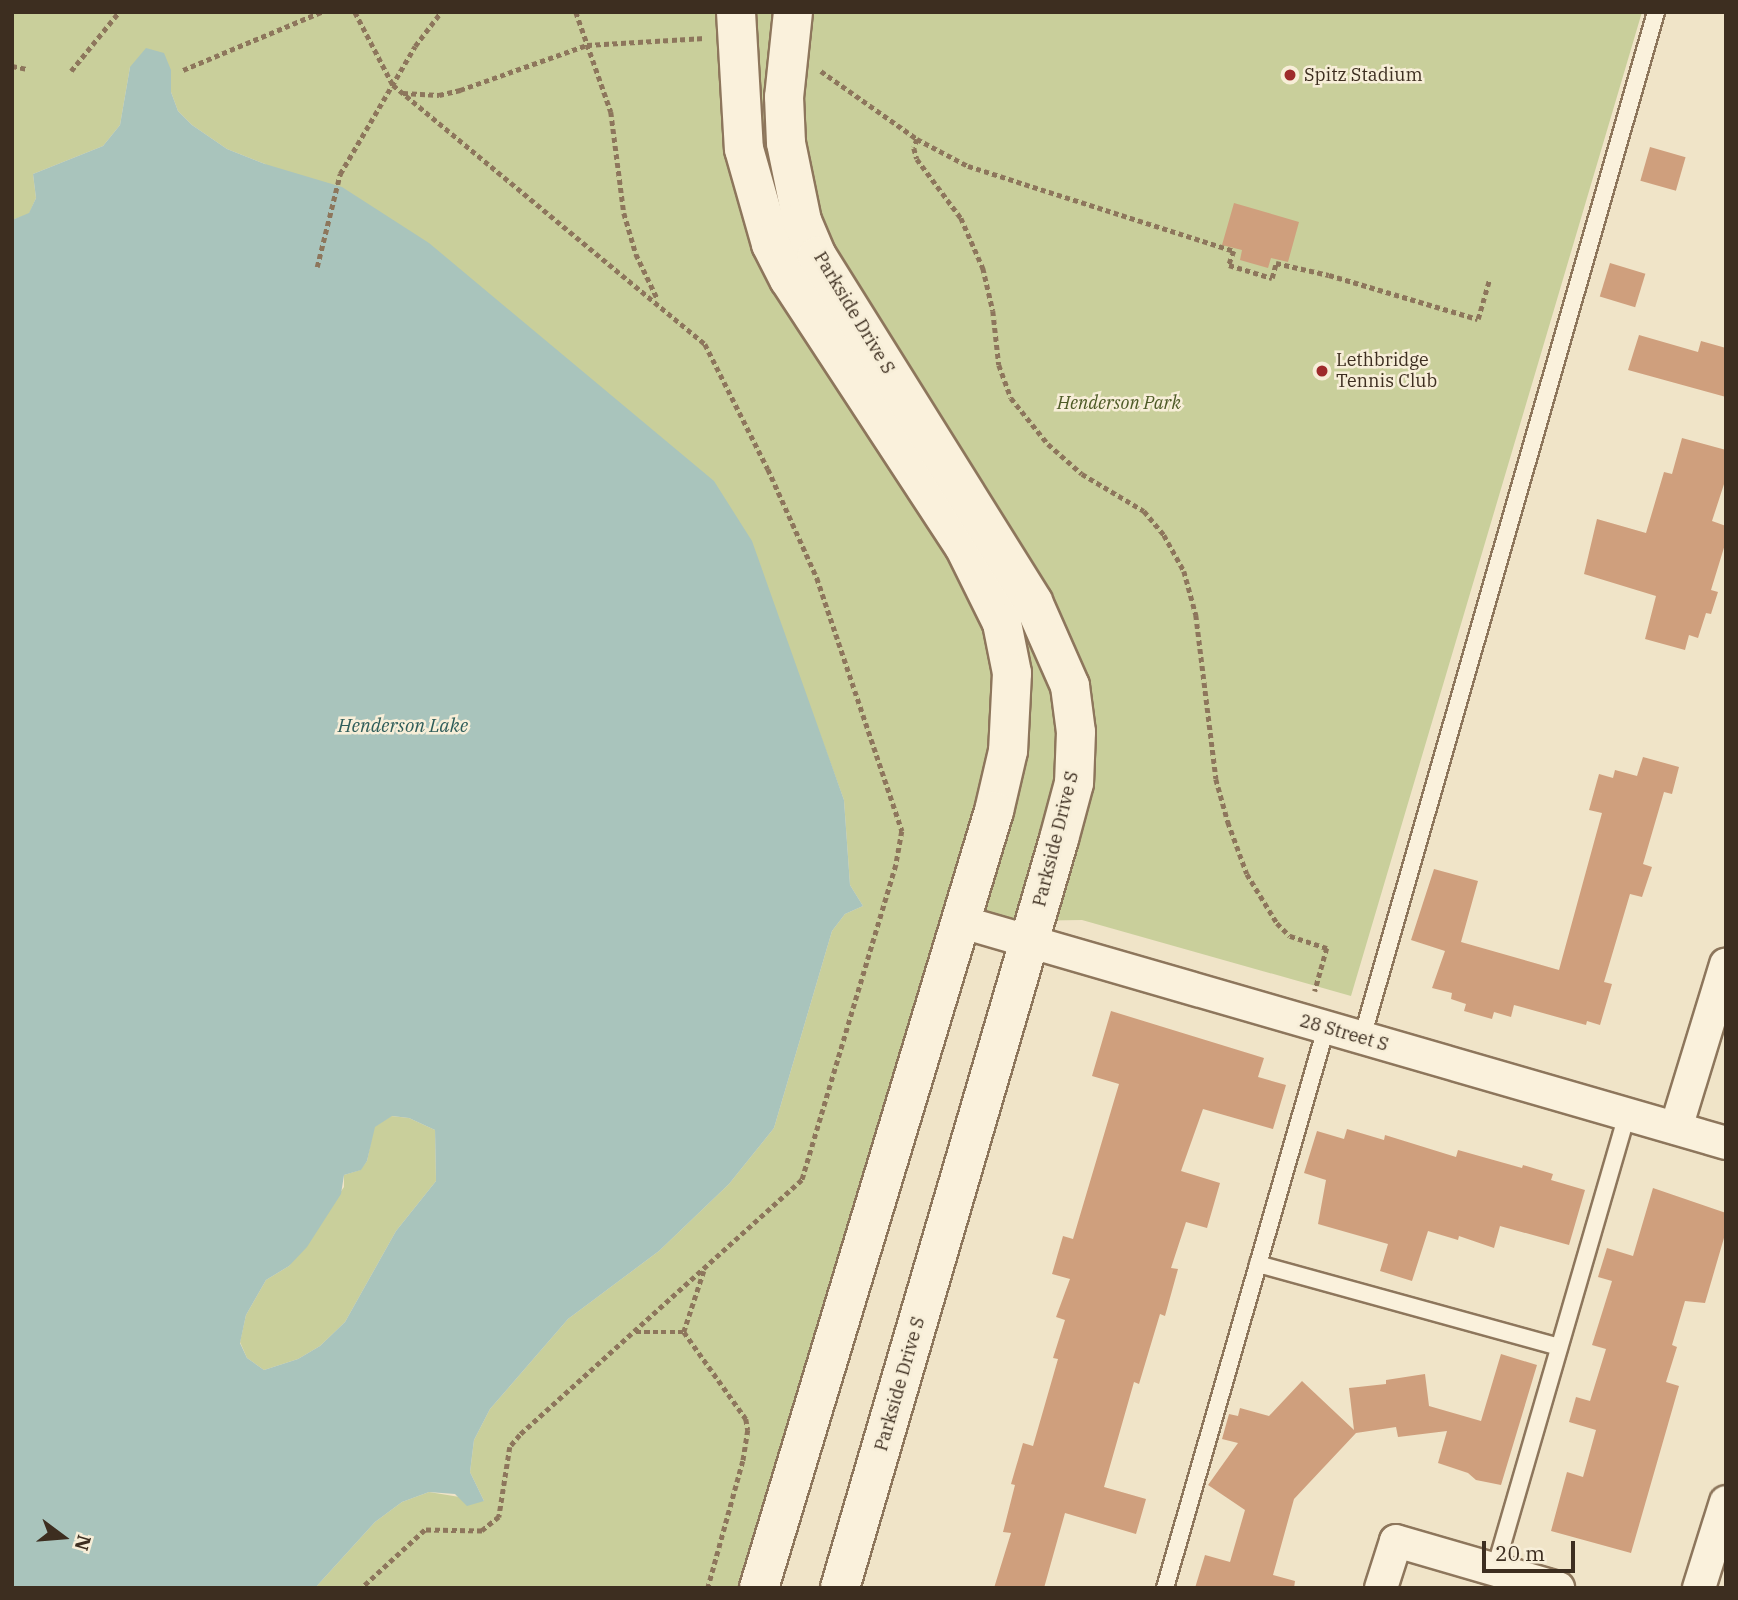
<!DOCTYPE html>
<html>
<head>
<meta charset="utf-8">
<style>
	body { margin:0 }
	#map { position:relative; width:1738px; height:1600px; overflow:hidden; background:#f0e4c8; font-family:"IBM Plex Serif",serif }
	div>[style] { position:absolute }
	.green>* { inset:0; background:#c9cf9b }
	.water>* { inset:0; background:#a9c4bc }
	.building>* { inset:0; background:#cf9f7d; transform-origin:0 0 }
	.path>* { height:4.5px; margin-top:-2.25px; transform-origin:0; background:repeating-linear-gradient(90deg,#8d765c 0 5px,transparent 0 8.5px) }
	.roads { filter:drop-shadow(2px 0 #8d765c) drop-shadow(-2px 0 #8d765c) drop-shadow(0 2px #8d765c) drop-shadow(0 -2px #8d765c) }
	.lane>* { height:16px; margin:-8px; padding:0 8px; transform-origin:8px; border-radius:8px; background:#faf1dc }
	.street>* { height:32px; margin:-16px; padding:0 16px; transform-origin:16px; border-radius:16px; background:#faf1dc }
	.secondary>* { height:38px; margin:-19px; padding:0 19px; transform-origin:19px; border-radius:19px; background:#faf1dc }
	.dots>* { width:19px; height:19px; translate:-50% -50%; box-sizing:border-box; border:4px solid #f7eed8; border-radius:50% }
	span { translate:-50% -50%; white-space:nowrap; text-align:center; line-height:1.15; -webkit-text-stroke:5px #f7eed8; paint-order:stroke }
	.poi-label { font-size:18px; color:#3d2e20 }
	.left { translate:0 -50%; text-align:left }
	.street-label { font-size:18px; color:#3d2e20 }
	.park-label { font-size:18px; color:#4d5a26; font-style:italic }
	.water-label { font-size:19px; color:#2f5d5a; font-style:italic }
	.frame { position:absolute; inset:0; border:14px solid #3d2e20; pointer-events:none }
	.north { position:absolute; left:28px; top:1502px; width:70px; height:70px; -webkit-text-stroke:5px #f7eed8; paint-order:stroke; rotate:106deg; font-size:19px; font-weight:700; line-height:28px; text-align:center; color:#3d2e20 }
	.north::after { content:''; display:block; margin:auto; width:24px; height:32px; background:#3d2e20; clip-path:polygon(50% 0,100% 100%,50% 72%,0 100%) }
	.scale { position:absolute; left:1482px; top:1541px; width:93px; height:32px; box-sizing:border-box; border:4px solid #3d2e20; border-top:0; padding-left:9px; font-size:21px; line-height:24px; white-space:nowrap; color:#3d2e20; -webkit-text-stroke:5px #f7eed8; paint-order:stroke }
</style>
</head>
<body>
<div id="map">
	<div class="green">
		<div style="clip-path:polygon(12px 12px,1642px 12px,1351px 996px,1082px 920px,962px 922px,759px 1588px,315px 1588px,375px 1522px,402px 1502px,429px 1492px,484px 1501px,470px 1472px,474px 1440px,490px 1409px,568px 1319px,659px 1251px,729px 1184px,774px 1128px,832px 931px,845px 914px,863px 906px,850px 885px,844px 800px,802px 685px,265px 164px,227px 149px,192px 125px,178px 111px,171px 92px,171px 70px,130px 67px,120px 125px,103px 146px,33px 174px,36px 198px,29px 214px,12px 220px)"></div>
		<div style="clip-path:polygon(391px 1116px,409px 1118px,435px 1130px,436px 1181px,396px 1231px,345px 1322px,320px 1346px,298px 1359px,264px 1370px,247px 1358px,240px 1342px,246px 1315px,266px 1280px,289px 1266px,344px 1187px,344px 1175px,360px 1170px,367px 1161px,374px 1127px)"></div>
	</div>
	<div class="water">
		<div style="clip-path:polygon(evenodd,146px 48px,164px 53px,171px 70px,171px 92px,178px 111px,192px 125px,227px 149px,265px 164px,342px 187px,429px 243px,714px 481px,752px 541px,844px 800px,850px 885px,863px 906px,845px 914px,832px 931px,774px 1128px,729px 1184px,659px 1251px,568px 1319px,490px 1409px,474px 1440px,470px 1472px,484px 1501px,467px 1506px,455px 1494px,429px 1492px,402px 1502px,375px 1522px,315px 1588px,12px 1588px,12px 220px,29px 213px,36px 198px,33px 174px,103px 146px,120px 125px,130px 67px,146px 48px,392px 1116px,409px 1118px,435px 1130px,436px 1181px,396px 1231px,345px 1322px,320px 1346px,298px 1359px,264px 1370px,247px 1358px,240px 1343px,246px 1315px,266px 1280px,289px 1266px,307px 1247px,341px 1194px,344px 1175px,361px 1170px,367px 1161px,375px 1127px,392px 1116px)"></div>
	</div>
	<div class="building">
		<div style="left:1650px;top:147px;width:37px;height:35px;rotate:16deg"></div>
		<div style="clip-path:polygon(1234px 203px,1299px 222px,1288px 262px,1271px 258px,1268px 268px,1240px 260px,1242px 250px,1222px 245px)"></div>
		<div style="left:1610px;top:263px;width:37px;height:35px;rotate:17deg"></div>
		<div style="clip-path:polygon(1639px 335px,1698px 352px,1701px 341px,1726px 348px,1726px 397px,1628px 370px)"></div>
		<div style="clip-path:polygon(1682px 438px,1726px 450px,1726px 478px,1712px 521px,1726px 526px,1726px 541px,1711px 590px,1718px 592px,1711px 614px,1706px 613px,1698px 638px,1689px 635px,1685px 650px,1645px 639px,1656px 596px,1584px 574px,1597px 519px,1646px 533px,1664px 472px,1672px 474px)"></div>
		<div style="clip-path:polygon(1643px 757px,1679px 767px,1672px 794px,1664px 792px,1643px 864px,1652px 867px,1642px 897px,1630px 894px,1604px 982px,1612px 984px,1600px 1025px,1587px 1021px,1586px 1025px,1514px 1005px,1511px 1017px,1494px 1012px,1492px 1019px,1464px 1011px,1466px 1004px,1451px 999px,1452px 993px,1432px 988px,1445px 951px,1411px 940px,1434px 869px,1478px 881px,1461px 942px,1559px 970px,1602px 813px,1589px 810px,1599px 774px,1613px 778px,1615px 770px,1637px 776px)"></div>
		<div style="clip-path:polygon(1111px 1011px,1264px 1058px,1258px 1077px,1286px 1085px,1273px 1129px,1203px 1109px,1181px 1171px,1220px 1183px,1207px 1228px,1186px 1222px,1171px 1268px,1178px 1269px,1165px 1316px,1160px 1314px,1139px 1384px,1134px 1382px,1104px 1487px,1146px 1499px,1136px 1534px,1065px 1513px,1044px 1588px,994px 1588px,1011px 1533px,1003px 1532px,1015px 1485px,1011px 1484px,1023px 1443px,1033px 1446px,1058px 1359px,1053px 1358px,1065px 1320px,1056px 1317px,1070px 1279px,1052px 1274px,1063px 1236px,1073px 1239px,1119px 1084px,1092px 1076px)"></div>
		<div style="clip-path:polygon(1347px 1129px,1384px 1140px,1385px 1135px,1456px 1157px,1458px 1150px,1522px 1168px,1523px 1165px,1553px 1174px,1551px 1180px,1585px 1190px,1569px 1245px,1500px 1226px,1494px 1248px,1459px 1236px,1458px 1240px,1428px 1231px,1412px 1281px,1380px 1271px,1388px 1244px,1318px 1224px,1326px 1180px,1304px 1173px,1317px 1131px,1344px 1139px)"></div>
		<div style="clip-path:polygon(1653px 1188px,1726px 1213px,1726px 1231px,1705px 1303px,1685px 1301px,1672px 1345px,1677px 1347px,1666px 1382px,1679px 1386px,1631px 1553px,1551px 1531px,1567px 1472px,1583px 1477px,1596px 1430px,1569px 1422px,1576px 1397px,1590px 1401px,1606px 1349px,1592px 1345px,1612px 1281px,1598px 1277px,1607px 1248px,1633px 1256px)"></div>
		<div style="clip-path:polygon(1501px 1354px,1537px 1365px,1501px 1485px,1476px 1480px,1468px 1473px,1438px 1463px,1447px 1431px,1398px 1437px,1396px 1427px,1356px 1433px,1294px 1499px,1273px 1575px,1295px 1581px,1294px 1588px,1195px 1588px,1205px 1555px,1230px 1562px,1245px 1510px,1208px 1485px,1238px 1443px,1222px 1439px,1229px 1414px,1238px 1416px,1240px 1408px,1269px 1416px,1302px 1381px,1354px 1430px,1349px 1388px,1386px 1384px,1386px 1380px,1425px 1374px,1429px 1406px,1481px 1421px)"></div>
	</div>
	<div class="path">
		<div style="left:355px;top:12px;width:82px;rotate:62.5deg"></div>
		<div style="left:393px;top:85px;width:405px;rotate:39.7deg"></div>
		<div style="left:705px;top:344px;width:140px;rotate:63.3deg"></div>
		<div style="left:768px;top:469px;width:120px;rotate:65.8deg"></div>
		<div style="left:817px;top:578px;width:267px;rotate:71.4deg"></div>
		<div style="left:902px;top:831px;width:35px;rotate:100deg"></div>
		<div style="left:896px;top:865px;width:329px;rotate:106.6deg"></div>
		<div style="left:802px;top:1180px;width:380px;rotate:137.9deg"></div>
		<div style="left:520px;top:1435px;width:16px;rotate:130deg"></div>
		<div style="left:510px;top:1447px;width:71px;rotate:98.9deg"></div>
		<div style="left:499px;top:1517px;width:22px;rotate:141deg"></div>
		<div style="left:482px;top:1531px;width:57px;rotate:-179deg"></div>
		<div style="left:425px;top:1530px;width:86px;rotate:137.4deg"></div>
		<div style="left:576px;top:12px;width:106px;rotate:70.7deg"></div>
		<div style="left:611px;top:112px;width:102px;rotate:82.7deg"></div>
		<div style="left:624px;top:213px;width:43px;rotate:73.7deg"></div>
		<div style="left:636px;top:254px;width:51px;rotate:64.4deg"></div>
		<div style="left:12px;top:66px;width:15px;rotate:11deg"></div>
		<div style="left:183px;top:70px;width:150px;rotate:-22.8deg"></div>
		<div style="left:71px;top:71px;width:76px;rotate:-50.9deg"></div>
		<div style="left:821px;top:71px;width:118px;rotate:35.3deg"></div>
		<div style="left:917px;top:139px;width:58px;rotate:27.9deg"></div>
		<div style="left:968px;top:166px;width:279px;rotate:17.7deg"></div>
		<div style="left:1234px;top:251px;width:15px;rotate:110deg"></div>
		<div style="left:1229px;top:265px;width:45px;rotate:16.8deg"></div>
		<div style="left:1272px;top:278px;width:16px;rotate:-75deg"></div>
		<div style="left:1276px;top:263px;width:54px;rotate:12.8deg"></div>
		<div style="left:1329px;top:275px;width:155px;rotate:16.5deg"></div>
		<div style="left:1478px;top:319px;width:40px;rotate:-74deg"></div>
		<div style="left:403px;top:93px;width:36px;rotate:3deg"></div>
		<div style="left:439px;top:95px;width:22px;rotate:-13deg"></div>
		<div style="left:460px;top:90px;width:135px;rotate:-19.5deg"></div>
		<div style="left:587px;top:45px;width:118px;rotate:-3.4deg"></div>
		<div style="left:917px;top:139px;width:9px;rotate:108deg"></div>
		<div style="left:914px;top:148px;width:11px;rotate:75deg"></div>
		<div style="left:917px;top:159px;width:74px;rotate:53.3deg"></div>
		<div style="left:961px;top:218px;width:55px;rotate:66.3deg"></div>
		<div style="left:983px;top:268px;width:44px;rotate:76.9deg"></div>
		<div style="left:993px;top:311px;width:54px;rotate:83.7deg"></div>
		<div style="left:999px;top:365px;width:35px;rotate:70deg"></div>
		<div style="left:1011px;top:398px;width:59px;rotate:51.2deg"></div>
		<div style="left:1048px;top:444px;width:45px;rotate:41.4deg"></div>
		<div style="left:1082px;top:474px;width:72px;rotate:30.8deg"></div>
		<div style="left:1144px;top:511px;width:31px;rotate:50deg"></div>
		<div style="left:1164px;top:535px;width:41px;rotate:60.9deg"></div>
		<div style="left:1184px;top:571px;width:46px;rotate:74.7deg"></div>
		<div style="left:1196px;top:615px;width:165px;rotate:83deg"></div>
		<div style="left:1216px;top:779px;width:45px;rotate:74.4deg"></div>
		<div style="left:1228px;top:822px;width:55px;rotate:69.9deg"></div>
		<div style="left:1247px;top:874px;width:57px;rotate:58.5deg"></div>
		<div style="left:1277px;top:923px;width:18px;rotate:45deg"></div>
		<div style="left:1290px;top:936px;width:39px;rotate:18deg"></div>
		<div style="left:1327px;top:948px;width:45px;rotate:105.6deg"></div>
		<div style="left:317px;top:267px;width:96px;rotate:-76.1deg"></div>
		<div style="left:340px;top:174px;width:148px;rotate:-59.6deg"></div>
		<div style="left:415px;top:46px;width:43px;rotate:-52.6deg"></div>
		<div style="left:704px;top:1271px;width:64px;rotate:108.2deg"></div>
		<div style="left:684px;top:1332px;width:107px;rotate:54.5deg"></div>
		<div style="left:746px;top:1419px;width:11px;rotate:80deg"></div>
		<div style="left:748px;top:1430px;width:31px;rotate:99deg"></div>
		<div style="left:743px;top:1461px;width:132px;rotate:105.4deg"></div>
		<div style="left:636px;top:1332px;width:48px"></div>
	</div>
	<div class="roads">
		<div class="lane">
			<div style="left:1362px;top:1038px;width:1067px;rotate:-74.01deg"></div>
			<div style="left:1258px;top:1264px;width:312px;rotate:15.4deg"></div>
			<div style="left:1495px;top:1569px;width:474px;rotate:-73.8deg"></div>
			<div style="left:1165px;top:1588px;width:583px;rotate:-73.96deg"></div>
		</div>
		<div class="street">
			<div style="left:962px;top:922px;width:795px;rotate:16.13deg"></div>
			<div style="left:1676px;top:1128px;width:171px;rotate:-73deg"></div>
			<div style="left:1381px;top:1588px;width:49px;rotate:-72.3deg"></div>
			<div style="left:1396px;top:1541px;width:169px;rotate:16.2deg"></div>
			<div style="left:1699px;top:1588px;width:90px;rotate:-72.6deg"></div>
		</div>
		<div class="secondary">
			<div style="left:736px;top:12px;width:137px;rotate:86.7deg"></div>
			<div style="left:744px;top:149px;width:99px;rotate:74.1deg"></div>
			<div style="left:771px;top:244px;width:39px;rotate:63deg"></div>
			<div style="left:789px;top:279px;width:319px;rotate:56.8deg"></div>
			<div style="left:964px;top:546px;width:86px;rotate:63.7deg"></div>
			<div style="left:1002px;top:623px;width:51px;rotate:78.7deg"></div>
			<div style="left:1012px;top:673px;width:78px;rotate:92.9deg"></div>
			<div style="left:1008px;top:751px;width:62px;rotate:103.1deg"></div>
			<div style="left:994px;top:811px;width:812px;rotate:106.83deg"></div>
			<div style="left:793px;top:12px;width:85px;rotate:96deg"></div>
			<div style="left:784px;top:97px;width:46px;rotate:87.5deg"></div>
			<div style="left:786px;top:143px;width:80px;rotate:78.4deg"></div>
			<div style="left:802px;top:221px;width:38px;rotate:67deg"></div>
			<div style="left:817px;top:256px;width:408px;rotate:58deg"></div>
			<div style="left:1033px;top:602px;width:92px;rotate:66.2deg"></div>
			<div style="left:1070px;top:686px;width:46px;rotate:82.6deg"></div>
			<div style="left:1076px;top:732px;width:51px;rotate:92.2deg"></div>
			<div style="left:1074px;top:783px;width:58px;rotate:105deg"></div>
			<div style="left:1059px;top:839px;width:780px;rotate:106.3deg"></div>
		</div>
	</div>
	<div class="dots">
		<div style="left:1290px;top:75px;background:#9e2a2b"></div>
		<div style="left:1322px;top:371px;background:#9e2a2b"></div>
	</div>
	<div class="poi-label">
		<span class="left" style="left:1304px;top:75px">Spitz Stadium</span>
		<span class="left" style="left:1336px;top:371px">Lethbridge<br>Tennis Club</span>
	</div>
	<div class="street-label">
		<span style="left:854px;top:313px;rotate:59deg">Parkside Drive S</span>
		<span style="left:1056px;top:839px;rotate:-76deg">Parkside Drive S</span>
		<span style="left:1344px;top:1033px;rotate:16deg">28 Street S</span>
		<span style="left:900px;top:1384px;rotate:-74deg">Parkside Drive S</span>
	</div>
	<div class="park-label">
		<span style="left:1119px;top:403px">Henderson Park</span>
	</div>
	<div class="water-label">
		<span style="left:403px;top:726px">Henderson Lake</span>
	</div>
	<div class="frame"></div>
	<div class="north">N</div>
	<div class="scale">20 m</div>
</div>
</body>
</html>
